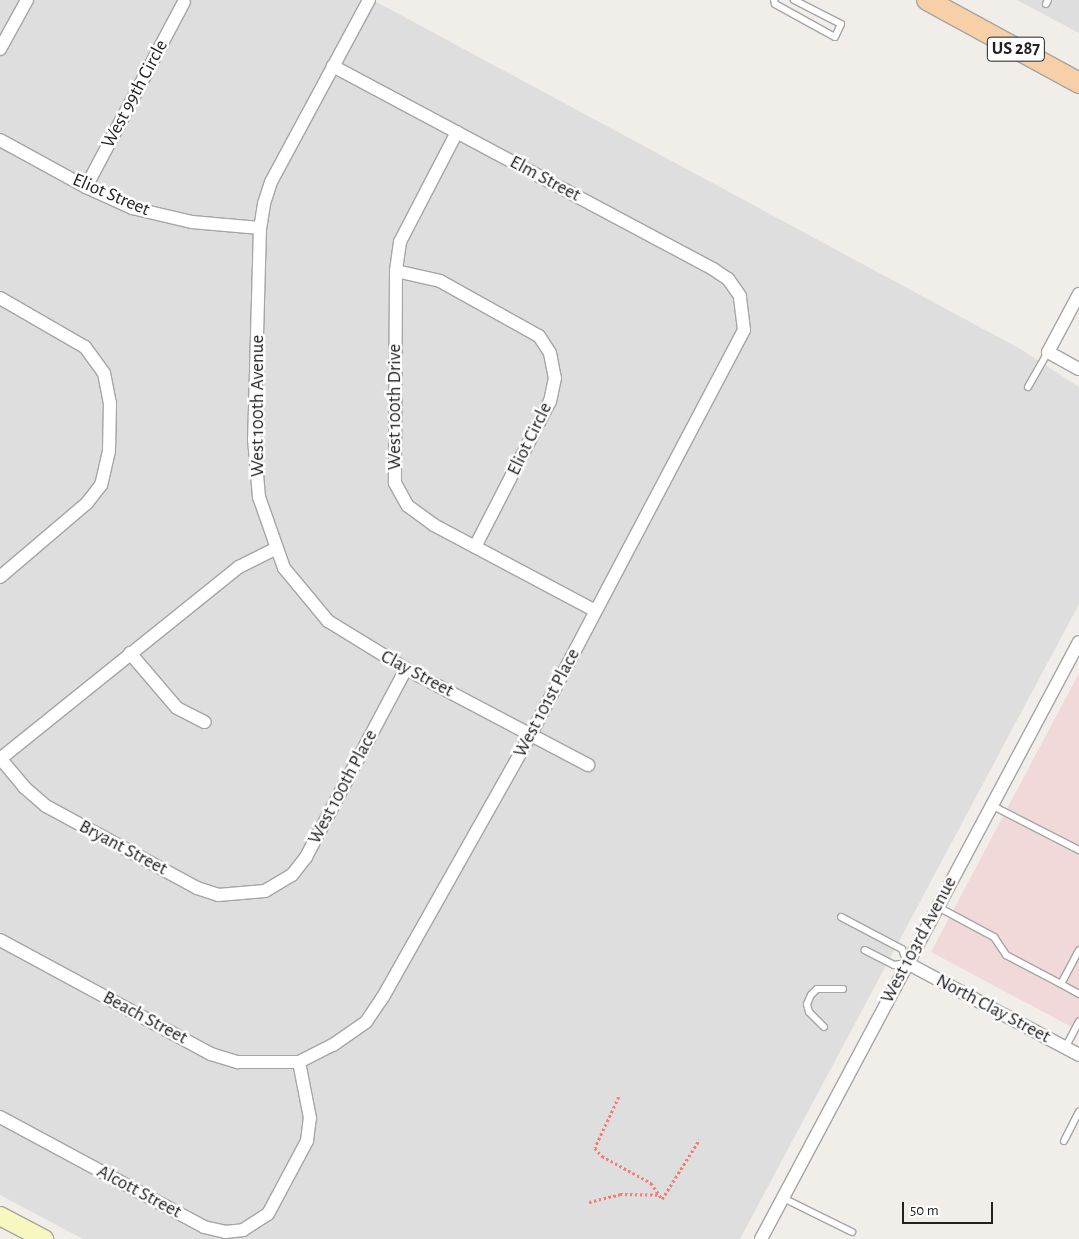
<!DOCTYPE html>
<html>
<head>
<meta charset="utf-8">
<style>
	body { margin:0 }
	#map { position:relative; width:1079px; height:1239px; overflow:hidden; background:#f1eee9; font-family:"Alegreya Sans",sans-serif }
	div>[style] { position:absolute }
	.residential>* { inset:0; background:#dfdede }
	.commercial>* { inset:0; background:#f1d9da }
	.path>* { height:2.5px; margin-top:-1.25px; transform-origin:0; background:repeating-linear-gradient(90deg,#f47c77 0 2.5px,transparent 0 5px) }
	.roads { filter:drop-shadow(1px 0 #a5a5a5) drop-shadow(-1px 0 #a5a5a5) drop-shadow(0 1px #a5a5a5) drop-shadow(0 -1px #a5a5a5) }
	.lane>* { height:6px; margin:-3px; padding:0 3px; transform-origin:3px; border-radius:3px; background:#fff }
	.street>* { height:12px; margin:-6px; padding:0 6px; transform-origin:6px; border-radius:6px; background:#fff }
	.secondary>* { height:18px; margin:-9px; padding:0 9px; transform-origin:9px; border-radius:9px; background:#f7f7c0 }
	.primary>* { height:20px; margin:-10px; padding:0 10px; transform-origin:10px; border-radius:10px; background:#f8d0a7 }
	span { translate:-50% -50%; white-space:nowrap; text-align:center; line-height:1.15; -webkit-text-stroke:5px #fff; paint-order:stroke }
	.shield-label span { padding:1px 4px; background:#fff; border:1px solid; border-radius:4px; -webkit-text-stroke-width:0 }
	.shield-label { font-size:18px; color:#212121; font-weight:700 }
	.street-label { font-size:19px; color:#212121 }
	.scale { position:absolute; left:902px; top:1202px; width:91px; height:22px; box-sizing:border-box; border:2px solid #212121; border-top:0; padding-left:6px; font-size:15px; line-height:18px; white-space:nowrap; color:#212121; -webkit-text-stroke:4px #fff; paint-order:stroke }
</style>
</head>
<body>
<div id="map">
	<div class="residential">
		<div style="clip-path:polygon(0 0,373px 0,1022px 350px,1079px 387px,1079px 604px,740px 1239px,83px 1239px,0 1195px)"></div>
		<div style="clip-path:polygon(1017px 0,1079px 0,1079px 33px)"></div>
	</div>
	<div class="commercial">
		<div style="clip-path:polygon(1079px 673px,1079px 1031px,931px 952px)"></div>
	</div>
	<div class="path">
		<div style="left:619px;top:1097px;width:56px;rotate:115.2deg"></div>
		<div style="left:595px;top:1148px;width:11px;rotate:49deg"></div>
		<div style="left:602px;top:1156px;width:56px;rotate:28.9deg"></div>
		<div style="left:651px;top:1183px;width:19px;rotate:55deg"></div>
		<div style="left:662px;top:1199px;width:70px;rotate:-57.9deg"></div>
		<div style="left:589px;top:1202px;width:32px;rotate:-14deg"></div>
		<div style="left:620px;top:1194px;width:39px;rotate:1deg"></div>
	</div>
	<div class="roads">
		<div class="lane">
			<div style="left:774px;top:0;width:4px;rotate:76deg"></div>
			<div style="left:775px;top:4px;width:68px;rotate:28.8deg"></div>
			<div style="left:835px;top:37px;width:14px;rotate:-65deg"></div>
			<div style="left:841px;top:24px;width:53px;rotate:-152.9deg"></div>
			<div style="left:1046px;top:4px;width:4px;rotate:-63deg"></div>
			<div style="left:1028px;top:387px;width:40px;rotate:-60.3deg"></div>
			<div style="left:991px;top:805px;width:99px;rotate:27.1deg"></div>
			<div style="left:938px;top:907px;width:64px;rotate:28.2deg"></div>
			<div style="left:994px;top:937px;width:22px;rotate:56deg"></div>
			<div style="left:1006px;top:955px;width:62px;rotate:27.8deg"></div>
			<div style="left:1061px;top:984px;width:38px;rotate:-62deg"></div>
			<div style="left:841px;top:917px;width:69px;rotate:27.7deg"></div>
			<div style="left:902px;top:949px;width:15px;rotate:70deg"></div>
			<div style="left:907px;top:963px;width:13px;rotate:171deg"></div>
			<div style="left:894px;top:965px;width:33px;rotate:-153deg"></div>
			<div style="left:1061px;top:984px;width:21px;rotate:29deg"></div>
			<div style="left:824px;top:1027px;width:21px;rotate:-135deg"></div>
			<div style="left:809px;top:1012px;width:8px;rotate:-104deg"></div>
			<div style="left:807px;top:1004px;width:10px;rotate:-66deg"></div>
			<div style="left:811px;top:995px;width:8px;rotate:-45deg"></div>
			<div style="left:817px;top:989px;width:26px"></div>
			<div style="left:1065px;top:1048px;width:30px;rotate:-62deg"></div>
			<div style="left:1064px;top:1141px;width:33px;rotate:-63deg"></div>
			<div style="left:783px;top:1198px;width:77px;rotate:26.2deg"></div>
		</div>
		<div class="street">
			<div style="left:369px;top:0;width:207px;rotate:118.3deg"></div>
			<div style="left:271px;top:182px;width:23px;rotate:108deg"></div>
			<div style="left:264px;top:204px;width:24px;rotate:99deg"></div>
			<div style="left:260px;top:228px;width:211px;rotate:91.6deg"></div>
			<div style="left:254px;top:439px;width:58px;rotate:85.1deg"></div>
			<div style="left:259px;top:497px;width:75px;rotate:70.6deg"></div>
			<div style="left:284px;top:568px;width:69px;rotate:50.3deg"></div>
			<div style="left:328px;top:621px;width:92px;rotate:31.6deg"></div>
			<div style="left:406px;top:669px;width:206px;rotate:27.8deg"></div>
			<div style="left:0;top:49px;width:56px;rotate:-61.1deg"></div>
			<div style="left:457px;top:132px;width:124px;rotate:117.4deg"></div>
			<div style="left:400px;top:242px;width:29px;rotate:98deg"></div>
			<div style="left:396px;top:271px;width:212px;rotate:90.3deg"></div>
			<div style="left:395px;top:483px;width:26px;rotate:61deg"></div>
			<div style="left:408px;top:506px;width:32px;rotate:36deg"></div>
			<div style="left:434px;top:525px;width:183px;rotate:28deg"></div>
			<div style="left:0;top:140px;width:98px;rotate:28.7deg"></div>
			<div style="left:86px;top:187px;width:51px;rotate:24.5deg"></div>
			<div style="left:132px;top:208px;width:62px;rotate:13.1deg"></div>
			<div style="left:192px;top:222px;width:68px;rotate:5deg"></div>
			<div style="left:86px;top:187px;width:209px;rotate:-62.1deg"></div>
			<div style="left:396px;top:271px;width:45px;rotate:12.8deg"></div>
			<div style="left:440px;top:281px;width:113px;rotate:29.1deg"></div>
			<div style="left:539px;top:336px;width:20px;rotate:57deg"></div>
			<div style="left:550px;top:353px;width:25px;rotate:79deg"></div>
			<div style="left:555px;top:378px;width:24px;rotate:102deg"></div>
			<div style="left:550px;top:401px;width:164px;rotate:117.2deg"></div>
			<div style="left:1079px;top:294px;width:66px;rotate:118.1deg"></div>
			<div style="left:1048px;top:352px;width:35px;rotate:29deg"></div>
			<div style="left:0;top:298px;width:98px;rotate:30deg"></div>
			<div style="left:85px;top:347px;width:32px;rotate:54deg"></div>
			<div style="left:104px;top:373px;width:31px;rotate:79deg"></div>
			<div style="left:110px;top:403px;width:48px;rotate:91.2deg"></div>
			<div style="left:109px;top:451px;width:35px;rotate:103deg"></div>
			<div style="left:101px;top:485px;width:23px;rotate:128deg"></div>
			<div style="left:87px;top:503px;width:114px;rotate:139.6deg"></div>
			<div style="left:130px;top:653px;width:72px;rotate:49.5deg"></div>
			<div style="left:177px;top:708px;width:31px;rotate:27deg"></div>
			<div style="left:0;top:758px;width:38px;rotate:50deg"></div>
			<div style="left:24px;top:787px;width:29px;rotate:41deg"></div>
			<div style="left:46px;top:806px;width:172px;rotate:28.5deg"></div>
			<div style="left:197px;top:888px;width:22px;rotate:18deg"></div>
			<div style="left:218px;top:895px;width:47px;rotate:-4.9deg"></div>
			<div style="left:265px;top:891px;width:31px;rotate:-31deg"></div>
			<div style="left:292px;top:875px;width:23px;rotate:-52deg"></div>
			<div style="left:306px;top:857px;width:213px;rotate:-62deg"></div>
			<div style="left:0;top:759px;width:307px;rotate:-38.8deg"></div>
			<div style="left:239px;top:567px;width:40px;rotate:-26.6deg"></div>
			<div style="left:0;top:940px;width:240px;rotate:28.4deg"></div>
			<div style="left:211px;top:1054px;width:28px;rotate:17deg"></div>
			<div style="left:238px;top:1062px;width:61px"></div>
			<div style="left:299px;top:1062px;width:38px;rotate:-27deg"></div>
			<div style="left:333px;top:1045px;width:40px;rotate:-34.9deg"></div>
			<div style="left:366px;top:1022px;width:30px;rotate:-56deg"></div>
			<div style="left:383px;top:997px;width:302px;rotate:-60.6deg"></div>
			<div style="left:531px;top:734px;width:457px;rotate:-62.2deg"></div>
			<div style="left:744px;top:330px;width:34px;rotate:-97deg"></div>
			<div style="left:740px;top:296px;width:21px;rotate:-125deg"></div>
			<div style="left:728px;top:279px;width:18px;rotate:-146deg"></div>
			<div style="left:713px;top:269px;width:431px;rotate:-151.9deg"></div>
			<div style="left:907px;top:963px;width:195px;rotate:28.1deg"></div>
			<div style="left:0;top:1117px;width:232px;rotate:28.3deg"></div>
			<div style="left:204px;top:1227px;width:22px;rotate:13deg"></div>
			<div style="left:225px;top:1232px;width:18px;rotate:-6deg"></div>
			<div style="left:243px;top:1230px;width:30px;rotate:-33deg"></div>
			<div style="left:268px;top:1214px;width:83px;rotate:-61.9deg"></div>
			<div style="left:307px;top:1141px;width:23px;rotate:-83deg"></div>
			<div style="left:310px;top:1118px;width:57px;rotate:-101.1deg"></div>
			<div style="left:761px;top:1239px;width:676px;rotate:-61.96deg"></div>
		</div>
		<div class="secondary">
			<div style="left:0;top:1216px;width:50px;rotate:27.6deg"></div>
		</div>
		<div class="primary">
			<div style="left:927px;top:0;width:173px;rotate:28.6deg"></div>
		</div>
	</div>
	<div class="shield-label">
		<span style="left:1016px;top:49px">US 287</span>
	</div>
	<div class="street-label">
		<span style="left:135px;top:94px;rotate:-62deg">West 99th Circle</span>
		<span style="left:545px;top:179px;rotate:28deg">Elm Street</span>
		<span style="left:111px;top:195px;rotate:23deg">Eliot Street</span>
		<span style="left:258px;top:406px;rotate:-90deg">West 100th Avenue</span>
		<span style="left:395px;top:407px;rotate:-90deg">West 100th Drive</span>
		<span style="left:530px;top:439px;rotate:-64deg">Eliot Circle</span>
		<span style="left:417px;top:674px;rotate:28deg">Clay Street</span>
		<span style="left:547px;top:703px;rotate:-62deg">West 101st Place</span>
		<span style="left:343px;top:787px;rotate:-62deg">West 100th Place</span>
		<span style="left:123px;top:848px;rotate:28deg">Bryant Street</span>
		<span style="left:919px;top:940px;rotate:-62deg">West 103rd Avenue</span>
		<span style="left:993px;top:1009px;rotate:28deg">North Clay Street</span>
		<span style="left:145px;top:1018px;rotate:28deg">Beach Street</span>
		<span style="left:139px;top:1192px;rotate:28deg">Alcott Street</span>
	</div>
	<div class="scale">50 m</div>
</div>
</body>
</html>
